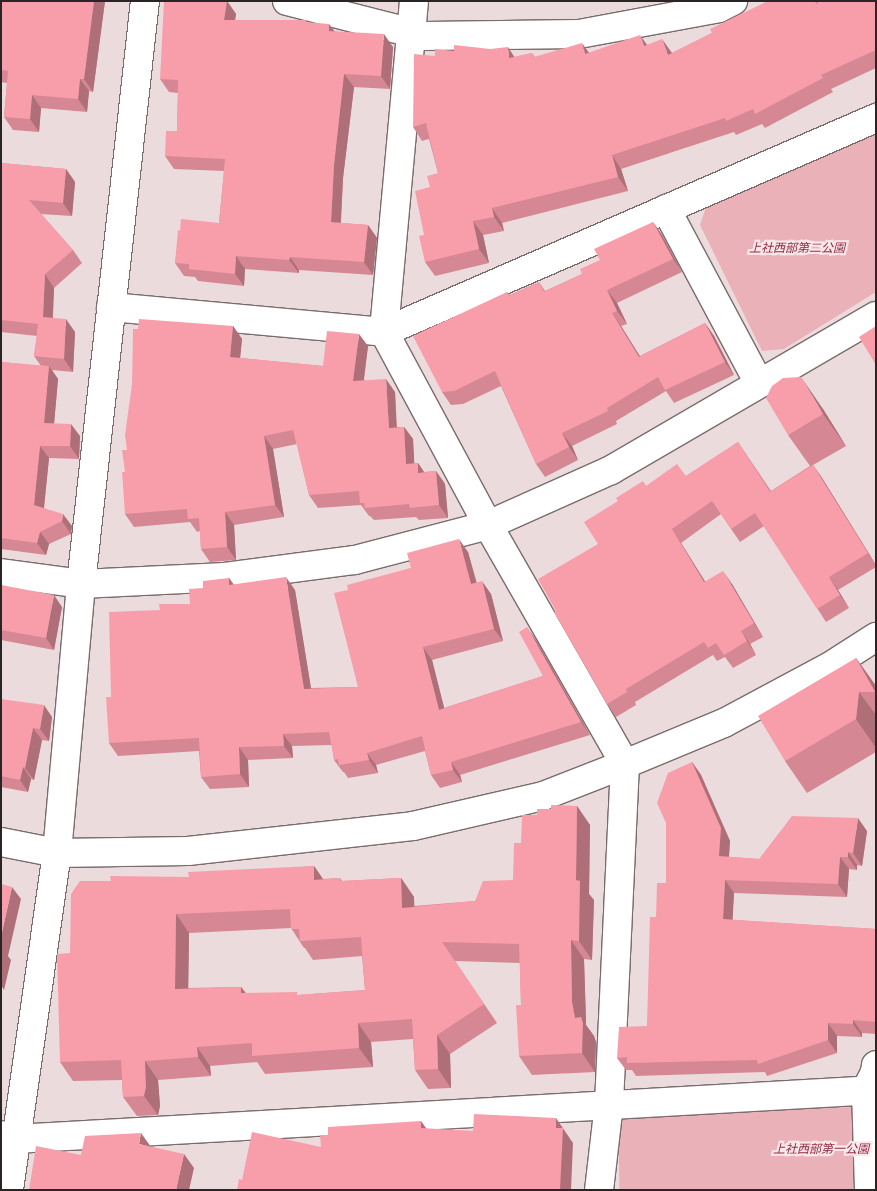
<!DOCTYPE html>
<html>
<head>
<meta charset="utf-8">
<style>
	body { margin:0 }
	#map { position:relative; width:877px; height:1191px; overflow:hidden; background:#ecdbdc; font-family:Merriweather,"Noto Sans JP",serif }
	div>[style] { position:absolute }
	.green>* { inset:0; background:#ebb1b8; transform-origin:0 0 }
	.roads { filter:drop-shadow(1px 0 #7a6b6c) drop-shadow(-1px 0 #7a6b6c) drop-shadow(0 1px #7a6b6c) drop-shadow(0 -1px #7a6b6c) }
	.minor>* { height:28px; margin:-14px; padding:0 14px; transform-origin:14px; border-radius:14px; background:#fff }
	.wall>* { inset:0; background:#d58893 }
	.shaded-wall>* { inset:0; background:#ae6f78 }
	.building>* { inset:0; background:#f89eab }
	span { translate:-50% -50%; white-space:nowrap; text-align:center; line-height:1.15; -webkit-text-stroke:4.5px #f9e8ea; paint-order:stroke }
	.park-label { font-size:12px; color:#922a43; font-style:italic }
	.frame { position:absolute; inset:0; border:2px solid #2a2424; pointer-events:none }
</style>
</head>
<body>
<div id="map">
	<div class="green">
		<div style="clip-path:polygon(876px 125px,876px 292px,784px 349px,762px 351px,700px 225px,707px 204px)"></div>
		<div style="left:861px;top:1107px;width:83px;height:243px;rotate:89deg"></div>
	</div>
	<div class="roads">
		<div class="minor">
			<div style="left:287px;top:1px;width:141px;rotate:14.3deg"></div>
			<div style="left:424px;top:36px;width:155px;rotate:-0.7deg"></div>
			<div style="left:579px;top:34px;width:142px;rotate:-10.5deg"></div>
			<div style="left:719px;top:8px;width:16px;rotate:-27deg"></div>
			<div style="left:414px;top:1px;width:332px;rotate:95.2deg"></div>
			<div style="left:384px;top:332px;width:219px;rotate:61.7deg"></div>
			<div style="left:488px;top:525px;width:275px;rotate:60.2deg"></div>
			<div style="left:625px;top:764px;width:340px;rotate:92.7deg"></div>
			<div style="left:609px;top:1104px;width:87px;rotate:96.6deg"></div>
			<div style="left:666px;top:209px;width:197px;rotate:61.9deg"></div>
			<div style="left:111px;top:307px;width:274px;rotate:5.2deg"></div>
			<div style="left:384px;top:332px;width:537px;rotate:-23.51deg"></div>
			<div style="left:1px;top:573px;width:81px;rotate:7.8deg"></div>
			<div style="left:81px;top:584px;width:144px;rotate:-2.8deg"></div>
			<div style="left:225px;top:577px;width:131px;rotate:-7.5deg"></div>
			<div style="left:355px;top:560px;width:138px;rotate:-14.7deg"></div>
			<div style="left:488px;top:525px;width:135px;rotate:-24.1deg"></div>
			<div style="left:611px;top:470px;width:306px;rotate:-30.2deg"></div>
			<div style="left:1px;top:842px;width:57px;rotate:11.1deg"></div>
			<div style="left:57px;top:853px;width:131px;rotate:-0.9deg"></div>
			<div style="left:188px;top:851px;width:226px;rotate:-6.3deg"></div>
			<div style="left:413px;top:826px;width:133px;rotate:-13deg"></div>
			<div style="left:543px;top:796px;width:88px;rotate:-21.3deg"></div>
			<div style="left:625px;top:764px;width:107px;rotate:-22.5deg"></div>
			<div style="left:724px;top:723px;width:119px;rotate:-28.1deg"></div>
			<div style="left:829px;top:667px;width:56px;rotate:-32.6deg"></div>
			<div style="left:1px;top:1135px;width:15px;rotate:16deg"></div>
			<div style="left:15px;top:1139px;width:862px;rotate:-3.26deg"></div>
			<div style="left:9px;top:1190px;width:340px;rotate:-81.9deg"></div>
			<div style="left:57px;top:853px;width:270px;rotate:-84.9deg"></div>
			<div style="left:81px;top:584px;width:587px;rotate:-83.74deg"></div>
			<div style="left:869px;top:1190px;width:100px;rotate:-91.7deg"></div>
			<div style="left:866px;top:1090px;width:20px;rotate:-63deg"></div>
			<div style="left:875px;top:1072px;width:7px;rotate:-82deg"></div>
		</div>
	</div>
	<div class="wall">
		<div style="clip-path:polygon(1px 1px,105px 1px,93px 92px,89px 91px,87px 112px,41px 108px,39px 132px,13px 130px,4px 117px,7px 83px,1px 82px)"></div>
		<div style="clip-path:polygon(227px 1px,236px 14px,235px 20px,306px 20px,308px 23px,334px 31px,393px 47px,390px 89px,354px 87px,343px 178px,341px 223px,368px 225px,377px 238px,373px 275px,299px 270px,299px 273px,245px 269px,244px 286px,198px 281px,195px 277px,184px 276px,175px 263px,180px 231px,219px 223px,224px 171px,174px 169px,165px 156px,177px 131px,178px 93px,169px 92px,160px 79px)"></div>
		<div style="clip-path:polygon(768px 1px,818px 1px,819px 3px,876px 1px,876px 68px,831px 89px,833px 92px,765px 128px,762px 124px,736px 135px,734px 132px,621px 169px,628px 191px,502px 223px,504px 231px,483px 235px,489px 263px,435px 276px,425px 262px,424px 235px,430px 187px,438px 173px,429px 139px,422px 141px,413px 127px,435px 56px,515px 57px,532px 53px,535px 57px,589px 53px,646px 45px,672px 53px,712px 33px)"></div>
		<div style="clip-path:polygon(1px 163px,66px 169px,75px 182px,72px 216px,41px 214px,73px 250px,82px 263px,54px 288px,53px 318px,75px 332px,73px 372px,52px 370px,58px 379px,54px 424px,80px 436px,79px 459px,49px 458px,44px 508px,72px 526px,71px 534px,49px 544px,46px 555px,1px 549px,1px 362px,41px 366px,34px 356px,37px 336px,1px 332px)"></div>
		<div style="clip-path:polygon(653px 222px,662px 235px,682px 272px,617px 303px,627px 324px,621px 326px,640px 356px,705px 323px,714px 336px,734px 375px,674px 403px,666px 391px,616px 421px,617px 424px,572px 446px,578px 460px,545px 477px,536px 464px,501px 386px,463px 404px,451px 405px,442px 392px,507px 292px,510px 295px,539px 282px,545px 291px,582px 274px)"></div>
		<div style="clip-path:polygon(233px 326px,242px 339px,240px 358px,323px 366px,368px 346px,364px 380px,395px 392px,397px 427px,404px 427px,413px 439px,414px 463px,418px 463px,424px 472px,436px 471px,445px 484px,448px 518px,419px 520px,416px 517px,374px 520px,370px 516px,369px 516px,361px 505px,318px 508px,309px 495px,297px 444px,273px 449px,284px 517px,234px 525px,236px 560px,210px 562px,201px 549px,200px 531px,197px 532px,190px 522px,134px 527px,125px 514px,125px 472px,127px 450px)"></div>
		<div style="clip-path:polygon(823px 409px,846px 446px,813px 465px,822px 478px,876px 565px,876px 567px,838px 590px,849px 608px,826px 622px,764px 526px,740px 542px,721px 514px,681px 543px,705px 581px,732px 584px,763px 637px,750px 644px,756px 655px,733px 668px,725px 657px,717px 661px,713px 655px,635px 702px,636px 705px,616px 717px,607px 704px,556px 611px,598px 544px,646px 486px,686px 476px,738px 442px,771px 491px,810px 466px,788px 435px)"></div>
		<div style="clip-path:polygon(468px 552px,477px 583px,491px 594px,503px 641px,432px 660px,444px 708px,543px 676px,536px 640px,590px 735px,460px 775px,462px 782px,440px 788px,431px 775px,425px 751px,376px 765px,378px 773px,348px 778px,344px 772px,343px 772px,334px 760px,332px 745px,292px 746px,293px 758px,248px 760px,249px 787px,210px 789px,201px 777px,199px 751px,118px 756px,109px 743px,111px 697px,160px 610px,190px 604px,203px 588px,229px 578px,234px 585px,295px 590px,311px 688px,358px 687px,348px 590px,411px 568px)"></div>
		<div style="clip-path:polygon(1px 585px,62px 607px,54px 650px,1px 640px)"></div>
		<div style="clip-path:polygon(856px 658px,876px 686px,876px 752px,807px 793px,785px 761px)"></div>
		<div style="clip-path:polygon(1px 699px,52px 717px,49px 741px,42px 740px,34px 780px,31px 779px,28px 792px,1px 787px)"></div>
		<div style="clip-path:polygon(692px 762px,701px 775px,730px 841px,729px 857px,759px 859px,867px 831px,862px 866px,857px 865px,857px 870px,849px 869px,847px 897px,734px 893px,732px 920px,876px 929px,876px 1034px,862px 1033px,862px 1037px,837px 1036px,837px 1053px,767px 1076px,765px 1072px,636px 1076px,632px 1070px,626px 1070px,617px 1058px,647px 1026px,656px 917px,666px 883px)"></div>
		<div style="clip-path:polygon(evenodd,577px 806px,590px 825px,589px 894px,594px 900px,592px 960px,584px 959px,586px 1021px,586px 1025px,594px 1036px,596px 1042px,595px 1072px,532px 1075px,519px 1056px,521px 1005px,520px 963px,455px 961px,497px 1023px,450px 1054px,451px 1088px,428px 1089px,415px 1070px,413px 1039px,371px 1042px,373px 1067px,265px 1074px,257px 1062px,210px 1066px,211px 1076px,158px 1080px,160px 1106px,158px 1115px,137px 1116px,123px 1097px,122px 1080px,73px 1081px,60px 1062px,70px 953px,111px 881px,189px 877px,314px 866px,323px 879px,340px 878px,342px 881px,401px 878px,414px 897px,414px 906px,475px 901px,513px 880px,521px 843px,537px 815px,551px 809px,577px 806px,291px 928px,304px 948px,305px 948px,313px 960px,362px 956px,365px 990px,299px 995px,246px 993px,241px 987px,188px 988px,189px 933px,291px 928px)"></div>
	</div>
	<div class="shaded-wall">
		<div style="clip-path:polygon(94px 1px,105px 1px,93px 92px,84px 79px)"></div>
		<div style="clip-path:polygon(227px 1px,236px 14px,233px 33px,224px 20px)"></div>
		<div style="clip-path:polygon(329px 24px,339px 37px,329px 31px)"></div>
		<div style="clip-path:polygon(384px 34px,393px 47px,390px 89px,381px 76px)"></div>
		<div style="clip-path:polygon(640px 35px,650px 49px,644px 46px)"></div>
		<div style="clip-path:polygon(662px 39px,672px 53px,678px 69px,668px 55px)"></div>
		<div style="clip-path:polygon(582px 43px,592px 57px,585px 54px)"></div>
		<div style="clip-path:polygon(508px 47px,517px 61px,509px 58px)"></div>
		<div style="clip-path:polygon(344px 74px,354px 87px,343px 178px,340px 235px,331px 222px,334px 165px)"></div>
		<div style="clip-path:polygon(80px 79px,89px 91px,87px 112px,78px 99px)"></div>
		<div style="clip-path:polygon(32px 95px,41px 108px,39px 132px,30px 119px)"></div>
		<div style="clip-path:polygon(612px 155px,621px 169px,628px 191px,618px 177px)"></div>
		<div style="clip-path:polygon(66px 169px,75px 182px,72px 216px,63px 203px)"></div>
		<div style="clip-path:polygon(492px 208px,502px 223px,504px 231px,494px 217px)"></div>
		<div style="clip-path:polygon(473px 221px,483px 235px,489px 263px,479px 249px)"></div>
		<div style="clip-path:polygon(653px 222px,662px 235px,682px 272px,673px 259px)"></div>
		<div style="clip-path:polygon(368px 225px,377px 238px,373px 275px,364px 262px)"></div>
		<div style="clip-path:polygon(236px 256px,245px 269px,244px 286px,235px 274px)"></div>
		<div style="clip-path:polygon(290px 257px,299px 270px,299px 273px,289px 260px)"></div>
		<div style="clip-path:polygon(45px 274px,54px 288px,52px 330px,43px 317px)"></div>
		<div style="clip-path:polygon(607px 290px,617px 303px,627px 324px,617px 311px)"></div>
		<div style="clip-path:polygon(612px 313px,621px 326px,648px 370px,639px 357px)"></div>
		<div style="clip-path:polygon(66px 319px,75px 332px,73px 372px,64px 359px)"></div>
		<div style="clip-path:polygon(705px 323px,714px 336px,734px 375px,725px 362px)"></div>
		<div style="clip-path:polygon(233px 326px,242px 339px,239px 369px,230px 357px)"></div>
		<div style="clip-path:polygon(359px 334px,368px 346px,362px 393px,353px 381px)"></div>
		<div style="clip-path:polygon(49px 366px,58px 379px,53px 436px,44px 423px)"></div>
		<div style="clip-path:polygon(801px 377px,823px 409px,846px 446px,823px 414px)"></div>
		<div style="clip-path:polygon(386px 379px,395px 392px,397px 441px,389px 428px)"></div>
		<div style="clip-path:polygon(71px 424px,80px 436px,79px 459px,70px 446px)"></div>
		<div style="clip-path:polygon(404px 427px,413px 439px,415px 476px,406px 464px)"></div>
		<div style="clip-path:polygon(562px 433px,572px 446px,578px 460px,569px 447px)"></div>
		<div style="clip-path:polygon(264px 436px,273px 449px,284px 517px,275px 505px)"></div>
		<div style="clip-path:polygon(40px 446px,49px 458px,43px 517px,34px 505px)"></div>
		<div style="clip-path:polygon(418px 463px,426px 475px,418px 473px)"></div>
		<div style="clip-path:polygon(813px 465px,822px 478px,876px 565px,868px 553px)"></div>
		<div style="clip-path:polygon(436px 471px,445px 484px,448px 518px,439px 505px)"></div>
		<div style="clip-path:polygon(225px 512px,234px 525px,236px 560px,227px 547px)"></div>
		<div style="clip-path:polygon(63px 514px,72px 526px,71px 534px,62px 521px)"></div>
		<div style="clip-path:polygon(672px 529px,681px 543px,713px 595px,704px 582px)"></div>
		<div style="clip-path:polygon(40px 532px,49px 544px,46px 555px,37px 543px)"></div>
		<div style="clip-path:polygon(459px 539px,468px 552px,480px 597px,471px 584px)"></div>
		<div style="clip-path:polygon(723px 571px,732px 584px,763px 637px,754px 623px)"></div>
		<div style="clip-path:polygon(286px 577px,295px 590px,313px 701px,304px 689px)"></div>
		<div style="clip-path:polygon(829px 577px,838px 590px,849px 608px,840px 595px)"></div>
		<div style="clip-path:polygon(229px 578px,238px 591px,229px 585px)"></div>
		<div style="clip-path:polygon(482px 581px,491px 594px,503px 641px,494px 629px)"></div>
		<div style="clip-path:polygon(54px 595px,62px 607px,54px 650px,46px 638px)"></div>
		<div style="clip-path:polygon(527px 627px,536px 640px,590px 735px,581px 722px)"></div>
		<div style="clip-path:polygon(741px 631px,750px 644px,756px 655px,747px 641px)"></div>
		<div style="clip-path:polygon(423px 647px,432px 660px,448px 723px,439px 710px)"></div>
		<div style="clip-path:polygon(856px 658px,876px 686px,876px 693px)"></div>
		<div style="clip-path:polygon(859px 692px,876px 715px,876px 748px,856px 719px)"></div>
		<div style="clip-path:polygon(44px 705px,52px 717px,49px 741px,40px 729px)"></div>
		<div style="clip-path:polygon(33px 728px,42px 740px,34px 780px,25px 768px)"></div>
		<div style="clip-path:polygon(283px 734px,292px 746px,293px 758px,284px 746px)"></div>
		<div style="clip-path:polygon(239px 747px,248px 760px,249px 787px,240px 774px)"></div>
		<div style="clip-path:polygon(367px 753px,376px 765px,378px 773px,369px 760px)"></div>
		<div style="clip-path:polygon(451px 762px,460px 775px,462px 782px,453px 770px)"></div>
		<div style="clip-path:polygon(692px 762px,701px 775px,730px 841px,728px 869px,719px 856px)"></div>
		<div style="clip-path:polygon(23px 767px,31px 779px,28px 792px,20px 780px)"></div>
		<div style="clip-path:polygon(577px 806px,590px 825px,589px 894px,594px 900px,592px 960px,579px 941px,576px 880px)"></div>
		<div style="clip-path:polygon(858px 818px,867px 831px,862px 866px,853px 853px)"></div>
		<div style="clip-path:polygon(848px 852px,857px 865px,857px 870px,848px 857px)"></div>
		<div style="clip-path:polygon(840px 857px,849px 869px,847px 897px,838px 884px)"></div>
		<div style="clip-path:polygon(314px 866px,327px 885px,314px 880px)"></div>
		<div style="clip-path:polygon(401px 878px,414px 897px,415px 926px,402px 908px)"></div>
		<div style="clip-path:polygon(725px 880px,734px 893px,732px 932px,723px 919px)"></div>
		<div style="clip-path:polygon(12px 887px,21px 899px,8px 956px,11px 960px,4px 990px,1px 985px,1px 937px)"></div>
		<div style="clip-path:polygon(176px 914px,189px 933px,188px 1008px,175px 989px)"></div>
		<div style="clip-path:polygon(571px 940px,584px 959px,586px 1021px,586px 1025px,594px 1036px,596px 1042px,595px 1072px,582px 1053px,572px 1002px)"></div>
		<div style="clip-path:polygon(241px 987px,254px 1005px,241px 993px)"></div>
		<div style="clip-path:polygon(853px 1020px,862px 1033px,862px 1037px,853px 1024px)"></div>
		<div style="clip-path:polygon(358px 1023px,371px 1042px,373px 1067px,359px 1048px)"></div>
		<div style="clip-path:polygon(828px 1023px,837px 1036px,837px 1053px,828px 1040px)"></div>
		<div style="clip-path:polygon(437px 1035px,450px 1054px,451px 1088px,438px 1069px)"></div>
		<div style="clip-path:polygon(197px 1047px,210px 1066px,211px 1076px,198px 1057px)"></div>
		<div style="clip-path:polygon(145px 1061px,158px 1080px,160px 1106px,158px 1115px,144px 1096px)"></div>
		<div style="clip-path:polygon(556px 1118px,573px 1143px,571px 1190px,560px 1190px,556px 1128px)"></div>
		<div style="clip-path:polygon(421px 1121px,431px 1135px,421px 1128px)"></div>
		<div style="clip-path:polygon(141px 1133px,151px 1147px,139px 1144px)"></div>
		<div style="clip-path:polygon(184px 1154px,194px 1168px,189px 1190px,176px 1190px)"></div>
	</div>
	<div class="building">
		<div style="clip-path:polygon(1px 1px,94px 1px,84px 79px,80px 79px,78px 99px,32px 95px,30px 119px,4px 117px,8px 71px,1px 70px)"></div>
		<div style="clip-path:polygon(164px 1px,227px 1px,224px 20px,306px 20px,305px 22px,329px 24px,329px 31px,384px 34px,381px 76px,344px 74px,334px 165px,331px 222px,368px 225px,364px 262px,290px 257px,289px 260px,236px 256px,235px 274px,189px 269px,189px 264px,175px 263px,178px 230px,180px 231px,181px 219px,219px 223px,225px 159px,165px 156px,166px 131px,177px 131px,178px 80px,160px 79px)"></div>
		<div style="clip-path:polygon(768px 1px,815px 1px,816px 4px,823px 1px,876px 1px,876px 50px,821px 75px,823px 78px,755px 114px,753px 109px,726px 121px,725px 118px,612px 155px,618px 177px,492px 208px,494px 217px,473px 221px,479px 249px,425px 262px,419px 236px,424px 235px,415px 191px,430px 187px,427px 176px,438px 173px,426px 123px,413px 127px,414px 54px,435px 56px,435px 49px,454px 51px,454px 45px,490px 49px,508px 47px,509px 58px,532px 53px,534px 57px,582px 43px,585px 54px,640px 35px,644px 46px,662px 39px,668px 55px,712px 33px,710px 29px)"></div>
		<div style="clip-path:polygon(1px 163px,66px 169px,63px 203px,29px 200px,73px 250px,45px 274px,43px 317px,66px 319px,64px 359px,34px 356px,38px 324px,1px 320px)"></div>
		<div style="clip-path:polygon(653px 222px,673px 259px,607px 290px,617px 311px,612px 313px,639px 357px,705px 323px,725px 362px,665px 390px,658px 377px,607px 408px,608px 411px,562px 433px,569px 447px,536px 464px,495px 371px,454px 391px,442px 392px,413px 336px,507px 292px,509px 296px,539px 282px,544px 292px,582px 274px,580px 269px,600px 260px,594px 249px)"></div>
		<div style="clip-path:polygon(139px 319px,233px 326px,230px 357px,323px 366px,327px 331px,359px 334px,353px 381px,386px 379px,389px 428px,404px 427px,406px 464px,418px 463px,418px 473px,436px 471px,439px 505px,410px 508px,409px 504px,365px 508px,364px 503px,360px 503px,359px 491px,309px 495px,293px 430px,264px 436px,275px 505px,225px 512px,227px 547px,201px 549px,199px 518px,188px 519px,187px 509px,125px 514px,122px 472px,125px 472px,122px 450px,127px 450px,125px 435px,132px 384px,133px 329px,138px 329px)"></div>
		<div style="clip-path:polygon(876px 326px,876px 365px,859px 337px)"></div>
		<div style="clip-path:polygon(1px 362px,49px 366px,44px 423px,71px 424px,70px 446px,40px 446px,34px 505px,63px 514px,62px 521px,40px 532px,37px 543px,1px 538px)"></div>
		<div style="clip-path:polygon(801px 377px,823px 414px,788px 435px,766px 398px,772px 386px,783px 378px)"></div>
		<div style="clip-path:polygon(738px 442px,770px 492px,813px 465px,868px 553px,829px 577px,840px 595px,817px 609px,755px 513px,731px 529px,712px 501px,672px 529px,704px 582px,723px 571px,754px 623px,741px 631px,747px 641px,724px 655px,716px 643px,708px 648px,704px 642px,626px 689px,627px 692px,607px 704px,554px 612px,556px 611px,538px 579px,598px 544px,584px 522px,618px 501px,616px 498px,643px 481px,646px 486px,677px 464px,686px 476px)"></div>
		<div style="clip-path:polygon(459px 539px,471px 584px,482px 581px,494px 629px,423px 647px,439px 710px,543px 676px,519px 632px,527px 627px,581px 722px,451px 762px,453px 770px,431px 775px,422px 736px,367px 753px,369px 760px,339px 765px,338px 759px,334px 760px,329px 732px,283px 734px,284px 746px,239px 747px,240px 774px,201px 777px,199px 738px,109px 743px,106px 697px,111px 697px,109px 612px,160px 610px,159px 604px,190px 604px,189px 589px,203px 588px,203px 581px,229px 578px,229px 585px,286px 577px,304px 689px,358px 687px,334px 593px,348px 590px,347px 585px,411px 568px,407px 553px)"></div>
		<div style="clip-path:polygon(1px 585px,54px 595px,46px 638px,1px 630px)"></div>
		<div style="clip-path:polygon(856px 658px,875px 692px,859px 692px,856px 719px,785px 761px,758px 716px)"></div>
		<div style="clip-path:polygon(1px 699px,44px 705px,40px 729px,33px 728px,25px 768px,23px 767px,20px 780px,1px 776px)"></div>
		<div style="clip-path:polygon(692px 762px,721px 828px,719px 856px,759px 859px,792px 816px,858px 818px,853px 853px,848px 852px,848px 857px,840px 857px,838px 884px,725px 880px,723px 919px,876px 929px,876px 1022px,853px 1020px,853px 1024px,828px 1023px,828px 1040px,758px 1064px,757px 1060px,627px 1063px,627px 1057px,617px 1058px,619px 1027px,647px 1026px,650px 917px,656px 917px,657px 883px,666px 883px,666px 823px,657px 803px,668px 773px)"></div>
		<div style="clip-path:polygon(evenodd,551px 805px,577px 806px,576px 880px,580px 881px,579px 941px,571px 940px,572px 1002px,575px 1018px,581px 1017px,583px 1023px,582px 1053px,519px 1056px,516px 1005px,521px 1005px,519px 944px,442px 942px,484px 1004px,437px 1035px,438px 1069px,415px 1070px,412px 1019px,358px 1023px,359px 1048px,252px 1056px,252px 1043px,197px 1047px,198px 1057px,145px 1061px,146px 1087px,144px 1096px,123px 1097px,121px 1060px,60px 1062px,57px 954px,70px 953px,71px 894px,80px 881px,111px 881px,110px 876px,189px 877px,188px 872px,314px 866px,314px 880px,340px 878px,340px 881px,401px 878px,402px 908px,475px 901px,483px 881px,513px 880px,514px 843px,521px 843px,522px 815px,537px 815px,537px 809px,551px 809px,551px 805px,290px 909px,291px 929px,299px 929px,300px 941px,361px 937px,365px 990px,297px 995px,297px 992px,241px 993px,241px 987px,175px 989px,176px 914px,290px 909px)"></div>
		<div style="clip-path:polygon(1px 884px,12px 887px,1px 937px)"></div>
		<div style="clip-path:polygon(474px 1114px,556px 1118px,556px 1128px,563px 1128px,560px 1190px,237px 1190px,239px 1179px,242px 1180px,252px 1132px,321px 1147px,320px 1135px,328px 1135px,328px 1127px,421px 1121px,421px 1128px,473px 1131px)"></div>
		<div style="clip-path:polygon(141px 1133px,139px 1144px,184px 1154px,176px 1190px,29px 1190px,36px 1146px,81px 1155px,85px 1136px)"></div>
	</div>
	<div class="park-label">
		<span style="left:797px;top:248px">上社西部第二公園</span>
		<span style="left:821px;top:1149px">上社西部第一公園</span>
	</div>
	<div class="frame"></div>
</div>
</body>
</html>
